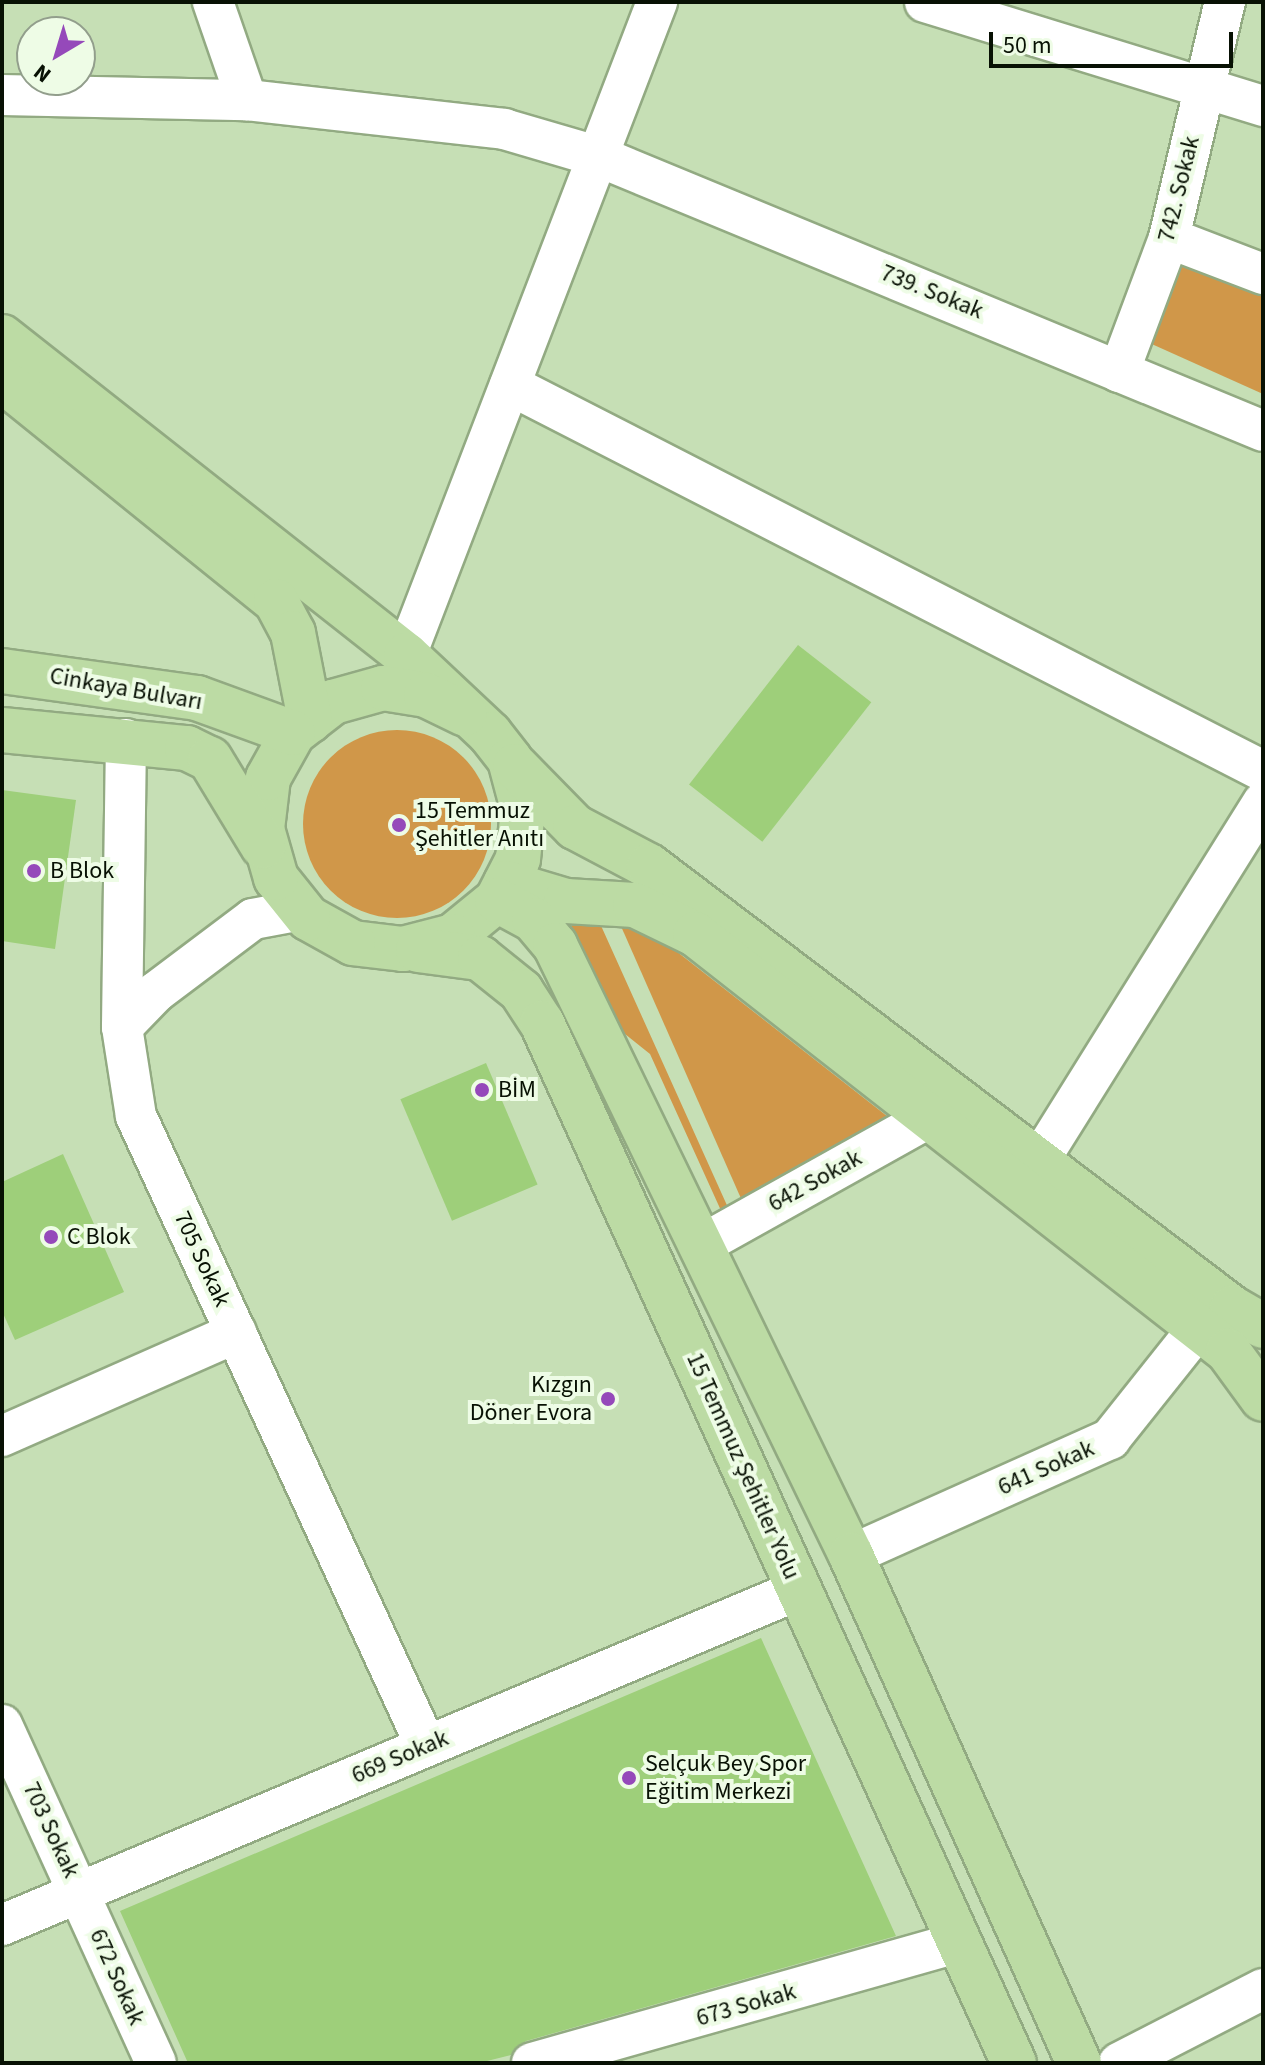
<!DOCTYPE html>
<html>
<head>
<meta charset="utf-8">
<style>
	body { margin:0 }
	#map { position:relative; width:1265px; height:2065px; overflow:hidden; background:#c6dfb5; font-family:"Source Sans 3",sans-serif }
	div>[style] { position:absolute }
	.green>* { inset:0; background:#d09749 }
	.round { border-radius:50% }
	.building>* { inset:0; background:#9ecf7a; transform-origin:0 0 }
	.roads { filter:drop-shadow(2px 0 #92aa82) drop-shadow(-2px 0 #92aa82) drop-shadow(0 2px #92aa82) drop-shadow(0 -2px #92aa82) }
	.minor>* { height:40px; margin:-20px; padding:0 20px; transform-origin:20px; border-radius:20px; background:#fff }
	.major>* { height:44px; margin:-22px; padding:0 22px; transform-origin:22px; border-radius:22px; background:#bcdba4 }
	.dots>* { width:22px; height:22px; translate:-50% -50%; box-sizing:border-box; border:4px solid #eefce6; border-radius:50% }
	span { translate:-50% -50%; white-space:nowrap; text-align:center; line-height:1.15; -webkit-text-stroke:8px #eefce6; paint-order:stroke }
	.street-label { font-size:24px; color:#081104 }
	.poi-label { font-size:24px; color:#081104 }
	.left { translate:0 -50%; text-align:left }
	.right { translate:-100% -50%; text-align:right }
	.frame { position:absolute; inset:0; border:4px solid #081104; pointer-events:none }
	.north { position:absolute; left:16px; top:16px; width:80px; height:80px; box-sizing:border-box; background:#eefce6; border:2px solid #929e8c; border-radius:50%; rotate:218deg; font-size:22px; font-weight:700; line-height:32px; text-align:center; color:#081104 }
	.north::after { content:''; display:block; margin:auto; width:28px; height:36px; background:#9549ba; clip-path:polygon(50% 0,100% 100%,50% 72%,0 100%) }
	.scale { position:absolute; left:989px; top:32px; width:244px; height:36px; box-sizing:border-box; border:4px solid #081104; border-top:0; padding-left:10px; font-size:24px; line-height:28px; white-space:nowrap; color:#081104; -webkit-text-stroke:6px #eefce6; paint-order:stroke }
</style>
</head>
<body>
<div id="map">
	<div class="green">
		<div style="clip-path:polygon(1172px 250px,1263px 280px,1263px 394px,1145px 341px)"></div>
		<div class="round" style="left:303px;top:730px;width:188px;height:188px"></div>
		<div style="clip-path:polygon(598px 919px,730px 1212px,723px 1215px,650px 1054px,625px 1034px,569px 934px,572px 924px)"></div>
		<div style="clip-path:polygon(620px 924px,671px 947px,892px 1120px,743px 1203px)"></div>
	</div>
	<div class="building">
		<div style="left:798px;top:645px;width:93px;height:177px;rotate:38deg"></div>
		<div style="clip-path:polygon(2px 790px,76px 800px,55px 949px,2px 941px)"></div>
		<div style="left:486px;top:1063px;width:132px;height:93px;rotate:67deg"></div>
		<div style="clip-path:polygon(63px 1154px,124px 1292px,15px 1340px,2px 1311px,2px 1182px)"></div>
		<div style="clip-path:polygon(761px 1638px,896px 1936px,526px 2041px,511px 2055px,479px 2063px,188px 2063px,120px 1911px)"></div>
	</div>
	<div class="roads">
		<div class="minor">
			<div style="left:213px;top:2px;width:104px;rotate:70.9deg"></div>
			<div style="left:925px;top:2px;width:354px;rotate:17.1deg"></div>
			<div style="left:2px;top:95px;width:245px;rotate:1.2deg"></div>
			<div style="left:247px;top:100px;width:259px;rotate:6.4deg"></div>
			<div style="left:504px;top:129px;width:100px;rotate:16.3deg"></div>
			<div style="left:600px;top:157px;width:717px;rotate:22.45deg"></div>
			<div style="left:1169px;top:238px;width:101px;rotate:21deg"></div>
			<div style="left:1119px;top:372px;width:143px;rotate:-69.5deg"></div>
			<div style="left:1169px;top:238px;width:243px;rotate:-76.7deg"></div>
			<div style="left:510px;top:385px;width:846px;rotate:27.14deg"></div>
			<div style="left:406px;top:655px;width:700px;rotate:-68.97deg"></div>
			<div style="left:126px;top:739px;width:288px;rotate:90.8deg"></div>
			<div style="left:122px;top:1027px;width:90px;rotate:81.1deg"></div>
			<div style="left:136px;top:1116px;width:694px;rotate:65.28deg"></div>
			<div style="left:122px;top:1027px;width:49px;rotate:-45.8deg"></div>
			<div style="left:156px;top:992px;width:121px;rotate:-37deg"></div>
			<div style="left:253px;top:919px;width:49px;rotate:-10.6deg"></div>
			<div style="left:1040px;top:1159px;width:421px;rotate:-58deg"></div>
			<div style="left:701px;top:1245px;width:262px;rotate:-29.2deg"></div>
			<div style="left:2px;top:1436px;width:256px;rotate:-23.8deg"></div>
			<div style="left:851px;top:1555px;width:284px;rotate:-24.1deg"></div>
			<div style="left:1110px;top:1439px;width:143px;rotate:-51.5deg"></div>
			<div style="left:2px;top:1725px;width:371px;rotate:65.5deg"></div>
			<div style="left:2px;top:1925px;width:864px;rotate:-22.82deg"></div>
			<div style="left:532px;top:2063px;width:445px;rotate:-15.8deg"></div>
			<div style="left:1119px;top:2063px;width:162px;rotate:-27.2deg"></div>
		</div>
		<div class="major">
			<div style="left:2px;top:337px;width:514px;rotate:38.21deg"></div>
			<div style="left:406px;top:655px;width:115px;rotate:43.2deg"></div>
			<div style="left:490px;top:734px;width:33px;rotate:52deg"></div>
			<div style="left:510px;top:760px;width:51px;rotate:75.1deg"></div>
			<div style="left:523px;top:809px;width:50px;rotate:95.7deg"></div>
			<div style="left:518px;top:859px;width:46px;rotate:117.1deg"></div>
			<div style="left:497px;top:900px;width:57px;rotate:140.7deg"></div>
			<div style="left:453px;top:936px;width:52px;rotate:165.4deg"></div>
			<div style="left:403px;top:949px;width:50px;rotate:-173.2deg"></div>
			<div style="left:353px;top:943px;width:51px;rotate:-150.9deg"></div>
			<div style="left:308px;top:918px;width:51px;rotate:-128.7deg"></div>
			<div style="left:276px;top:878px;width:51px;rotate:-105.9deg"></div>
			<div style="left:262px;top:829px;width:51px;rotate:-83.3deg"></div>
			<div style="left:268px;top:778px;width:51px;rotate:-60.9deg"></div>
			<div style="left:293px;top:733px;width:51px;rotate:-37.8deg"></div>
			<div style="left:333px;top:702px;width:52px;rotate:-15.6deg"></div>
			<div style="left:383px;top:688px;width:44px;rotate:9.2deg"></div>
			<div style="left:426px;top:695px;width:43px;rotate:26deg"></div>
			<div style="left:2px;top:380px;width:352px;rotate:38.9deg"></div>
			<div style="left:276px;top:601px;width:36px;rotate:62deg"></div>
			<div style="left:293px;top:633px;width:89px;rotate:78.9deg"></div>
			<div style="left:2px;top:671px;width:197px;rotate:7.9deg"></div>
			<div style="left:197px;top:698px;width:102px;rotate:20deg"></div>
			<div style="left:2px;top:730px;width:186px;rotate:5.6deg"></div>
			<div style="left:187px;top:748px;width:25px;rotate:26deg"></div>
			<div style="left:210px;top:759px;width:102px;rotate:58.7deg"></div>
			<div style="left:515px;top:766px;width:86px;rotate:45.5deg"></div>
			<div style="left:575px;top:827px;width:84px;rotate:27.8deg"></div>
			<div style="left:649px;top:866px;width:732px;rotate:37.17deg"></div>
			<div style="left:1232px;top:1308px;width:36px;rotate:30deg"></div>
			<div style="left:506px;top:883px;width:63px;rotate:16.7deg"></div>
			<div style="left:566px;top:901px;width:69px;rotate:3.3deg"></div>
			<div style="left:635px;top:905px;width:67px;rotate:25.8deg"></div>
			<div style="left:695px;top:934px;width:677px;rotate:38.04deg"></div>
			<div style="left:1228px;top:1351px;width:59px;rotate:53.9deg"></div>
			<div style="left:497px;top:900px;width:42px;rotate:28.4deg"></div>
			<div style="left:534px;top:920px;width:33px;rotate:50deg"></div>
			<div style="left:555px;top:945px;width:678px;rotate:64.12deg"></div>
			<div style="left:851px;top:1555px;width:557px;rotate:65.83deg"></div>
			<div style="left:418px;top:950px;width:63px;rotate:7.4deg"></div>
			<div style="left:480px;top:958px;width:53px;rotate:38.8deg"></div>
			<div style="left:521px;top:991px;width:38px;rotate:57deg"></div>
			<div style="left:542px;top:1023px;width:1142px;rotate:65.59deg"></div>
		</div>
	</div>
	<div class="dots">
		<div style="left:399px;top:825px;background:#9549ba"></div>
		<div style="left:34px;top:871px;background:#9549ba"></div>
		<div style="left:482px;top:1090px;background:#9549ba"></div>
		<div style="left:51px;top:1237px;background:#9549ba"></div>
		<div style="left:608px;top:1399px;background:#9549ba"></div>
		<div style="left:629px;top:1778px;background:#9549ba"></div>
	</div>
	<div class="street-label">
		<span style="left:1179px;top:189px;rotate:-76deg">742. Sokak</span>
		<span style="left:932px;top:292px;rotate:22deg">739. Sokak</span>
		<span style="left:126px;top:689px;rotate:10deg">Cinkaya Bulvarı</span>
		<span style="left:815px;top:1181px;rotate:-29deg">642 Sokak</span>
		<span style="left:202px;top:1259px;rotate:65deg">705 Sokak</span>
		<span style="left:743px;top:1466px;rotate:66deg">15 Temmuz Şehitler Yolu</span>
		<span style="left:1046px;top:1468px;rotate:-24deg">641 Sokak</span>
		<span style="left:400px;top:1757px;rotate:-23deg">669 Sokak</span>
		<span style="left:51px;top:1830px;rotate:65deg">703 Sokak</span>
		<span style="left:117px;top:1977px;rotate:66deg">672 Sokak</span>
		<span style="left:746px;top:2005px;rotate:-16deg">673 Sokak</span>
	</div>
	<div class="poi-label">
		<span class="left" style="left:415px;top:825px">15 Temmuz<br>Şehitler Anıtı</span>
		<span class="left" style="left:50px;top:871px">B Blok</span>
		<span class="left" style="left:498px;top:1090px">BİM</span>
		<span class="left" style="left:67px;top:1237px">C Blok</span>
		<span class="right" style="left:592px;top:1399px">Kızgın<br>Döner Evora</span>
		<span class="left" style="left:645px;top:1778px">Selçuk Bey Spor<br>Eğitim Merkezi</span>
	</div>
	<div class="frame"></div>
	<div class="north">N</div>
	<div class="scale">50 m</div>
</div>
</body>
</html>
